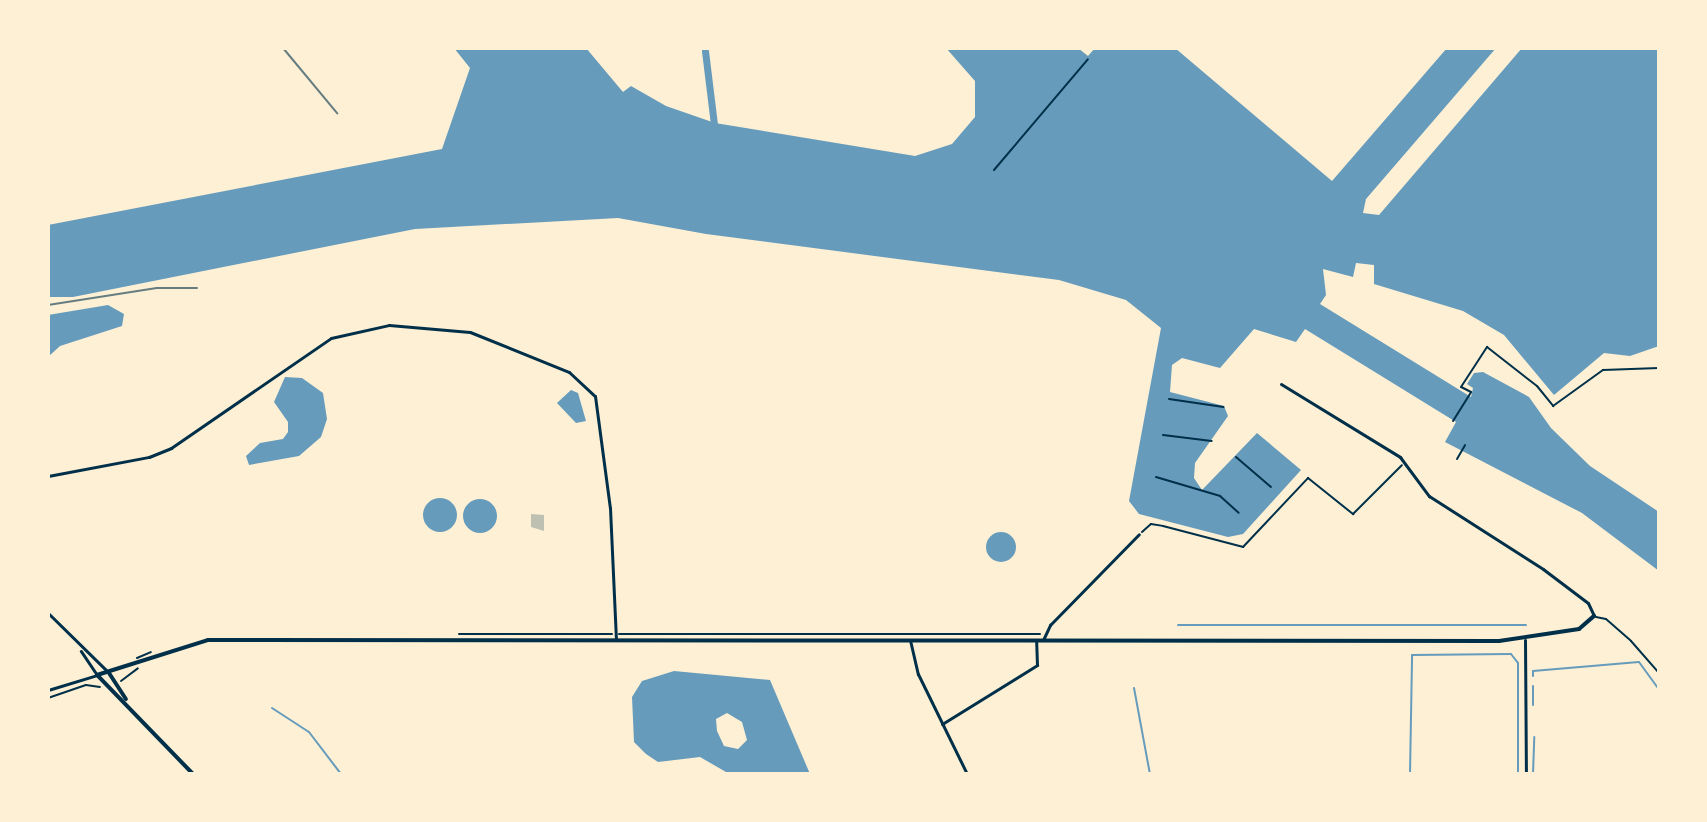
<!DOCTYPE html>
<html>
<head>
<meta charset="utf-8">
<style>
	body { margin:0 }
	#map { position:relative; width:1707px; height:822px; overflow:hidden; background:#fdf0d5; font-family:"Alegreya Sans",sans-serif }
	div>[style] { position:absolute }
	.water>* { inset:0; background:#669bbc }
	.round { border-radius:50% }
	.stream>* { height:2px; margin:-1px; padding:0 1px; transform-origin:1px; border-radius:1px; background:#669bbc }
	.canal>* { height:7px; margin:-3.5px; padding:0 3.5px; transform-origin:3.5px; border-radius:3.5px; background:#669bbc }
	.building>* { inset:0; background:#bec0b2 }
	.path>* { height:2px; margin:-1px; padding:0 1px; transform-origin:1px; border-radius:1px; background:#003049 }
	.service>* { height:2px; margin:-1px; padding:0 1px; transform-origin:1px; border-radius:1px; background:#003049 }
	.minor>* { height:3px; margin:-1.5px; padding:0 1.5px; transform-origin:1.5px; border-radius:1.5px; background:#003049 }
	.tertiary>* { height:4px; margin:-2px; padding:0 2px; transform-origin:2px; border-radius:2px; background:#003049 }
	.rail>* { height:2px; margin:-1px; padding:0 1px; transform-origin:1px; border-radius:1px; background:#657d81 }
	span { translate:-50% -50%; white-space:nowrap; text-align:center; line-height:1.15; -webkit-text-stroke:7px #fdf0d5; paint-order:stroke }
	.frame { position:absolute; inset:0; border:50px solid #fdf0d5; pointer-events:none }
</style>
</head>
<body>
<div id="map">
	<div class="water">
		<div style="clip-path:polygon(454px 48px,586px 48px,623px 92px,631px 86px,666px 106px,715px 123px,915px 156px,952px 144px,975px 117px,975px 81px,946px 48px,1078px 48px,1088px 56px,1095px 48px,1175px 48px,1332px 181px,1447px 48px,1496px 48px,1366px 199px,1363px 213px,1379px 215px,1522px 48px,1659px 48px,1659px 346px,1630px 356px,1604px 353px,1554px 395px,1504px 335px,1463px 311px,1374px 284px,1374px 265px,1356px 263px,1353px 277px,1323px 269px,1326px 295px,1320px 304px,1471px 397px,1473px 388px,1467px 384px,1474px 373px,1483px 372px,1529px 397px,1551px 428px,1590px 466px,1659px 512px,1659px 571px,1582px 513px,1445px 442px,1456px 422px,1305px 329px,1296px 342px,1254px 329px,1220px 368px,1182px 358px,1172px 365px,1170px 392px,1224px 406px,1228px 416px,1195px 463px,1194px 478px,1202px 490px,1257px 433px,1301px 470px,1243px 534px,1228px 537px,1139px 514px,1129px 501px,1161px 328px,1126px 300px,1059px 280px,706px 234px,618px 218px,415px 229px,73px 297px,48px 297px,48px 225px,442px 149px,470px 68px)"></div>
		<div style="clip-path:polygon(108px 305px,124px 314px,122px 326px,60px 346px,48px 357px,48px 315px)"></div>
		<div style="clip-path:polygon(285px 377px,302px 378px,323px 393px,327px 419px,321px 437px,299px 456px,249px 465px,246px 456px,260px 443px,283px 439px,288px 432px,288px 422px,274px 402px)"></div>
		<div style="clip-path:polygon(571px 390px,578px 393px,586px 421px,576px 423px,557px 403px)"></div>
		<div class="round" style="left:423px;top:498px;width:34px;height:34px"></div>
		<div class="round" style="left:463px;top:499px;width:34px;height:34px"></div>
		<div class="round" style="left:986px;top:532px;width:30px;height:30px"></div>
		<div style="clip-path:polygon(evenodd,674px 671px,770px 680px,810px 774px,726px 772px,700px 757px,658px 762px,646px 754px,634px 742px,632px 697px,642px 681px,674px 671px,727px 713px,742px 722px,747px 740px,738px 749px,724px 746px,717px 731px,716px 719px,727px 713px)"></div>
	</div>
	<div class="stream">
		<div style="left:1178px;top:625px;width:348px"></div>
		<div style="left:1533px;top:676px;width:5px;rotate:-90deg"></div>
		<div style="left:1533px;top:671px;width:106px;rotate:-4.9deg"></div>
		<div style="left:1639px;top:662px;width:34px;rotate:54deg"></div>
		<div style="left:1533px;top:686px;width:19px;rotate:90deg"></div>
		<div style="left:1134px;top:688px;width:87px;rotate:79.5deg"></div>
		<div style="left:272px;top:708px;width:44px;rotate:33deg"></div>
		<div style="left:309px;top:732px;width:53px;rotate:52.7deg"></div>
		<div style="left:1410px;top:774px;width:119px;rotate:-89deg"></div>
		<div style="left:1412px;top:655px;width:99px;rotate:-0.6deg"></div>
		<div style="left:1511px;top:654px;width:11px;rotate:52deg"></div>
		<div style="left:1518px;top:663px;width:111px;rotate:90deg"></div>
		<div style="left:1533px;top:774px;width:37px;rotate:-88deg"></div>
	</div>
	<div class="canal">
		<div style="left:705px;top:51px;width:82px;rotate:83deg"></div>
	</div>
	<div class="building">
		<div style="clip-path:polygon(531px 514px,544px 515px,544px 531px,531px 527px)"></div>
	</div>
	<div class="path">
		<div style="left:994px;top:170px;width:145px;rotate:-49.7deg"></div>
		<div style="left:1169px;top:399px;width:55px;rotate:8.4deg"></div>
		<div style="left:1453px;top:421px;width:34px;rotate:-58deg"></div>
		<div style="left:1471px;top:392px;width:11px;rotate:-153deg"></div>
		<div style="left:1461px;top:387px;width:48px;rotate:-57deg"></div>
		<div style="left:1487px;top:347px;width:63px;rotate:38deg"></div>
		<div style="left:1537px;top:386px;width:26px;rotate:51deg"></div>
		<div style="left:1553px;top:406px;width:62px;rotate:-35.8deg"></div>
		<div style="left:1603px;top:370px;width:56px;rotate:-2deg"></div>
		<div style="left:1163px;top:435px;width:49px;rotate:7deg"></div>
		<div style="left:1236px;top:457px;width:46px;rotate:40.6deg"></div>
		<div style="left:1457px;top:459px;width:16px;rotate:-60deg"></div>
		<div style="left:1156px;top:477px;width:67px;rotate:16.5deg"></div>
		<div style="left:1220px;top:496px;width:25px;rotate:42deg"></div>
		<div style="left:1142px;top:532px;width:12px;rotate:-42deg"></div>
		<div style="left:1151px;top:524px;width:12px;rotate:9deg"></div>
		<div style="left:1163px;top:526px;width:83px;rotate:14.7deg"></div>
		<div style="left:1243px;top:547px;width:95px;rotate:-46.7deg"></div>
		<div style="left:1308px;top:478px;width:58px;rotate:38.7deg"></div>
		<div style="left:1353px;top:514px;width:69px;rotate:-45deg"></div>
		<div style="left:459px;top:634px;width:153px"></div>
		<div style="left:619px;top:634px;width:421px"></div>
		<div style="left:137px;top:658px;width:15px;rotate:-23deg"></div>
		<div style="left:121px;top:681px;width:21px;rotate:-37deg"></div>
		<div style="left:48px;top:698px;width:40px;rotate:-18.9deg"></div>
		<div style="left:86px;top:685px;width:14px;rotate:8deg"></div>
	</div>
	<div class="service">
		<div style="left:1596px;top:617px;width:10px;rotate:11deg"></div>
		<div style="left:1606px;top:619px;width:33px;rotate:41deg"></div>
		<div style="left:1631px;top:641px;width:43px;rotate:48.8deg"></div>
	</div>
	<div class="minor">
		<div style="left:1281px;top:384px;width:140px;rotate:31.5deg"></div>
		<div style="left:1400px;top:457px;width:49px;rotate:53.4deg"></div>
		<div style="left:1429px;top:496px;width:135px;rotate:32.6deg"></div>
		<div style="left:1543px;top:569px;width:56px;rotate:37.1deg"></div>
		<div style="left:1588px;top:603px;width:14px;rotate:65deg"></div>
		<div style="left:48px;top:476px;width:103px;rotate:-10.7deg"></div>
		<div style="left:149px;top:457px;width:24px;rotate:-22deg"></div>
		<div style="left:171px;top:448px;width:194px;rotate:-34.5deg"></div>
		<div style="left:331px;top:338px;width:59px;rotate:-12.6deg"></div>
		<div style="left:389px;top:325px;width:81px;rotate:4.9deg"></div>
		<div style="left:470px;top:332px;width:107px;rotate:22deg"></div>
		<div style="left:569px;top:372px;width:35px;rotate:43deg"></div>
		<div style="left:595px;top:396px;width:113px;rotate:82.4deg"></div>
		<div style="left:610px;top:508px;width:132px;rotate:87.4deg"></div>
		<div style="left:48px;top:613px;width:84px;rotate:44.5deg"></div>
		<div style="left:910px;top:640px;width:35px;rotate:77deg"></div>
		<div style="left:918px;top:674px;width:111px;rotate:63.9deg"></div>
		<div style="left:1043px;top:640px;width:17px;rotate:-65deg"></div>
		<div style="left:1050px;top:625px;width:127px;rotate:-45.6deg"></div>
		<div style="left:1525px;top:640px;width:134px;rotate:89.6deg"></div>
		<div style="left:48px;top:690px;width:51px;rotate:-17deg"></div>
		<div style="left:97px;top:675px;width:29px;rotate:-124deg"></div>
		<div style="left:942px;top:724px;width:112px;rotate:-31.8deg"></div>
		<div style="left:1037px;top:665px;width:24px;rotate:-92deg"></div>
	</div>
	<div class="tertiary">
		<div style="left:109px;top:673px;width:31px;rotate:57deg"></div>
		<div style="left:193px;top:774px;width:138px;rotate:-134.1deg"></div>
		<div style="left:97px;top:675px;width:116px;rotate:-17.5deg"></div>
		<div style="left:208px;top:640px;width:1291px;rotate:0.04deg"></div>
		<div style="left:1499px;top:641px;width:81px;rotate:-8.5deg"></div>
		<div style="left:1579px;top:629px;width:20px;rotate:-41deg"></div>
	</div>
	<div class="rail">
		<div style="left:283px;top:48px;width:85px;rotate:50.3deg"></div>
		<div style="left:48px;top:305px;width:110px;rotate:-8.9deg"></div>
		<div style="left:157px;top:288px;width:40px"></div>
	</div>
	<div class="frame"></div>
</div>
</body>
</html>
